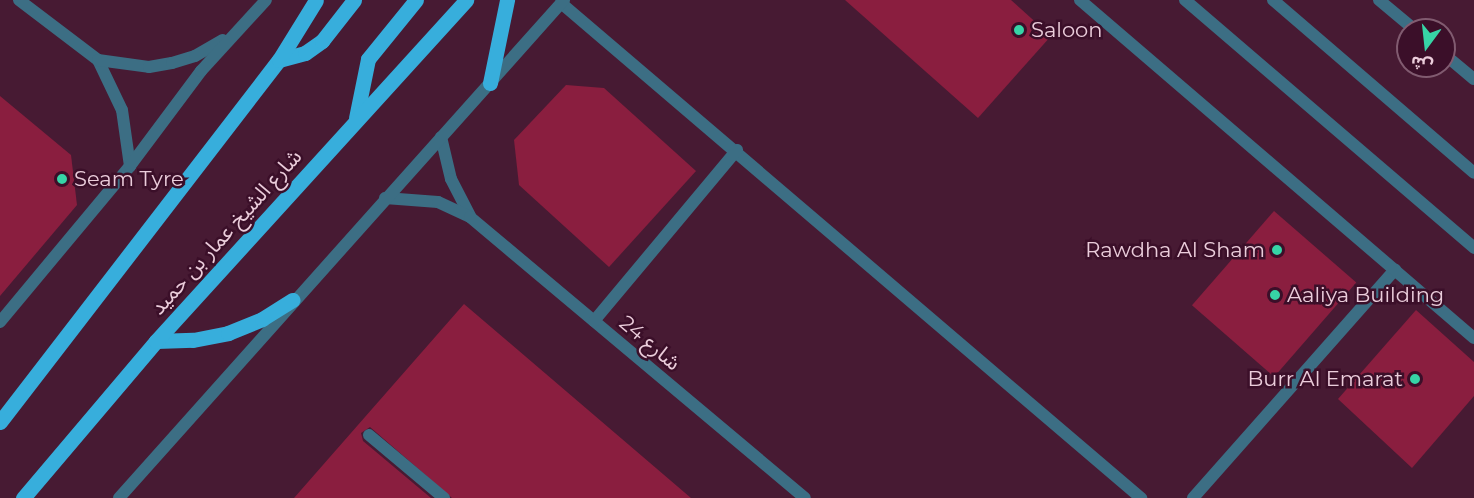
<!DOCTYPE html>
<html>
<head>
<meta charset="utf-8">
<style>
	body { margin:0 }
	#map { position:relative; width:1474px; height:498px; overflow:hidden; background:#471a33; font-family:Montserrat,"Noto Sans Arabic",sans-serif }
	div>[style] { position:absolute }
	.building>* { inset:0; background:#8a1e3f; transform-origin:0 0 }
	.service>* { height:12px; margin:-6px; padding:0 6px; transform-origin:6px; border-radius:6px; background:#3c6e84 }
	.minor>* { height:12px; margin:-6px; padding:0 6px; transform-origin:6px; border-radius:6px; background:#3c6e84 }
	.tertiary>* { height:12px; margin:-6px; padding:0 6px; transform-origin:6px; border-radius:6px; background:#3c6e84 }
	.primary>* { height:15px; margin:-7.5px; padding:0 7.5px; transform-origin:7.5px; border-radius:7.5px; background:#37aedc }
	.dots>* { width:16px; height:16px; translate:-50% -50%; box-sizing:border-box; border:3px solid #3b0f29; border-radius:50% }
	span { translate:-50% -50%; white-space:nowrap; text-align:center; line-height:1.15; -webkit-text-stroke:5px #3b0f29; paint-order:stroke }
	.poi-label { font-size:21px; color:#ebcddb }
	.left { translate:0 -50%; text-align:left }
	.right { translate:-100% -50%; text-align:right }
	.street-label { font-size:21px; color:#ebcddb }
	.north { position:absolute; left:1396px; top:18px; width:60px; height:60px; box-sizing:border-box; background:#3b0f29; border:2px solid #815b70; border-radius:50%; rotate:195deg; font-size:16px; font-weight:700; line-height:24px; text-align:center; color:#ebcddb }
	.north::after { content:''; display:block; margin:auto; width:21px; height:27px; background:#37d4a6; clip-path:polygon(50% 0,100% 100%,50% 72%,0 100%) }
</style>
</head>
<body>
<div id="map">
	<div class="building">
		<div style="clip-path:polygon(845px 0,1011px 0,1051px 36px,978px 118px)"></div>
		<div style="clip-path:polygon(566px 85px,604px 88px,696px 171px,609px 267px,519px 185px,514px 140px)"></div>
		<div style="clip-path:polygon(0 96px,71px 155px,77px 205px,0 296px)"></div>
		<div style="left:1274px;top:211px;width:109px;height:125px;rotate:41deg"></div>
		<div style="clip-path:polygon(464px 304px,691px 498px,452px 498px,370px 427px,361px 433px,363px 441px,431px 498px,294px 498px)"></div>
		<div style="clip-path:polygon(1416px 310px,1474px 362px,1474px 396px,1412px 468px,1338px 399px)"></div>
	</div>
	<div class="service">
		<div style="left:1379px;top:0;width:47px;rotate:39.8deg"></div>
		<div style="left:1444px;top:54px;width:39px;rotate:40deg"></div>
		<div style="left:369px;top:435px;width:98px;rotate:40deg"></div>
		<div style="left:1193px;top:498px;width:305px;rotate:-48.5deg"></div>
	</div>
	<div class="minor">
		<div style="left:19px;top:0;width:99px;rotate:37.2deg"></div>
		<div style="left:98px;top:60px;width:55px;rotate:64.4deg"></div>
		<div style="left:122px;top:110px;width:57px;rotate:81.9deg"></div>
		<div style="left:1080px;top:0;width:519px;rotate:40.63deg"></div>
		<div style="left:561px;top:3px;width:763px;rotate:40.48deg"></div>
		<div style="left:98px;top:60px;width:51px;rotate:7.8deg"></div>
		<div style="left:149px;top:67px;width:23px;rotate:-10deg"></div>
		<div style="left:172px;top:63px;width:24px;rotate:-17deg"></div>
		<div style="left:195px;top:56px;width:32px;rotate:-30deg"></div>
		<div style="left:441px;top:137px;width:43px;rotate:76.6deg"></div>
		<div style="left:451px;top:179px;width:42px;rotate:62.8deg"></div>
		<div style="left:385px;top:198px;width:53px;rotate:4.3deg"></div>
		<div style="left:438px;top:202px;width:35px;rotate:25deg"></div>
		<div style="left:470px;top:217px;width:437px;rotate:40deg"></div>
		<div style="left:594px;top:321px;width:223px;rotate:-50.1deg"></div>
		<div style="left:0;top:322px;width:203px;rotate:-50.2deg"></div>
		<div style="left:130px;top:166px;width:119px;rotate:-53.2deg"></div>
		<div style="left:201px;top:71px;width:96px;rotate:-47.5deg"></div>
		<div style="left:119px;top:498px;width:668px;rotate:-48.22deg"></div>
	</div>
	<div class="tertiary">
		<div style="left:1185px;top:0;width:381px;rotate:40.6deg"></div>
		<div style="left:1273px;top:0;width:265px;rotate:40.7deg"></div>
	</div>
	<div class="primary">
		<div style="left:279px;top:60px;width:27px;rotate:-15deg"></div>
		<div style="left:305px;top:53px;width:21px;rotate:-35deg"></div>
		<div style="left:322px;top:41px;width:52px;rotate:-52deg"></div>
		<div style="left:490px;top:83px;width:85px;rotate:-78.4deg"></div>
		<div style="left:356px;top:118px;width:60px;rotate:-78.5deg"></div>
		<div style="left:368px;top:59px;width:76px;rotate:-50.9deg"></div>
		<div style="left:156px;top:341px;width:37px;rotate:-2deg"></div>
		<div style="left:193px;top:340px;width:36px;rotate:-11deg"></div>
		<div style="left:228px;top:333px;width:37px;rotate:-22deg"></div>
		<div style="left:262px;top:319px;width:36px;rotate:-32deg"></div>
		<div style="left:0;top:422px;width:457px;rotate:-52.4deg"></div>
		<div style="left:279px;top:60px;width:70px;rotate:-58.3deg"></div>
		<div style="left:23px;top:498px;width:206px;rotate:-49.7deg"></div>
		<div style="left:156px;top:341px;width:461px;rotate:-47.7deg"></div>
	</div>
	<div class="dots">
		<div style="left:1019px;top:30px;background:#37d4a6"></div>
		<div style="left:62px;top:179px;background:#37d4a6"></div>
		<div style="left:1277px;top:250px;background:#37d4a6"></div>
		<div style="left:1275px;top:295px;background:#37d4a6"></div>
		<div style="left:1415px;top:379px;background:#37d4a6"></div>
	</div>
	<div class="poi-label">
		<span class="left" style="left:1031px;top:30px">Saloon</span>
		<span class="left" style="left:74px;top:179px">Seam Tyre</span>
		<span class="right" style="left:1265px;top:250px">Rawdha Al Sham</span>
		<span class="left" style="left:1287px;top:295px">Aaliya Building</span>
		<span class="right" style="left:1403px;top:379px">Burr Al Emarat</span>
	</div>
	<div class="street-label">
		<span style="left:226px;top:232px;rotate:-48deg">شارع الشيخ عمار بن حميد</span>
		<span style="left:650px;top:343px;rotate:40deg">شارع 24</span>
	</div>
	<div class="north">ش</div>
</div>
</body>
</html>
